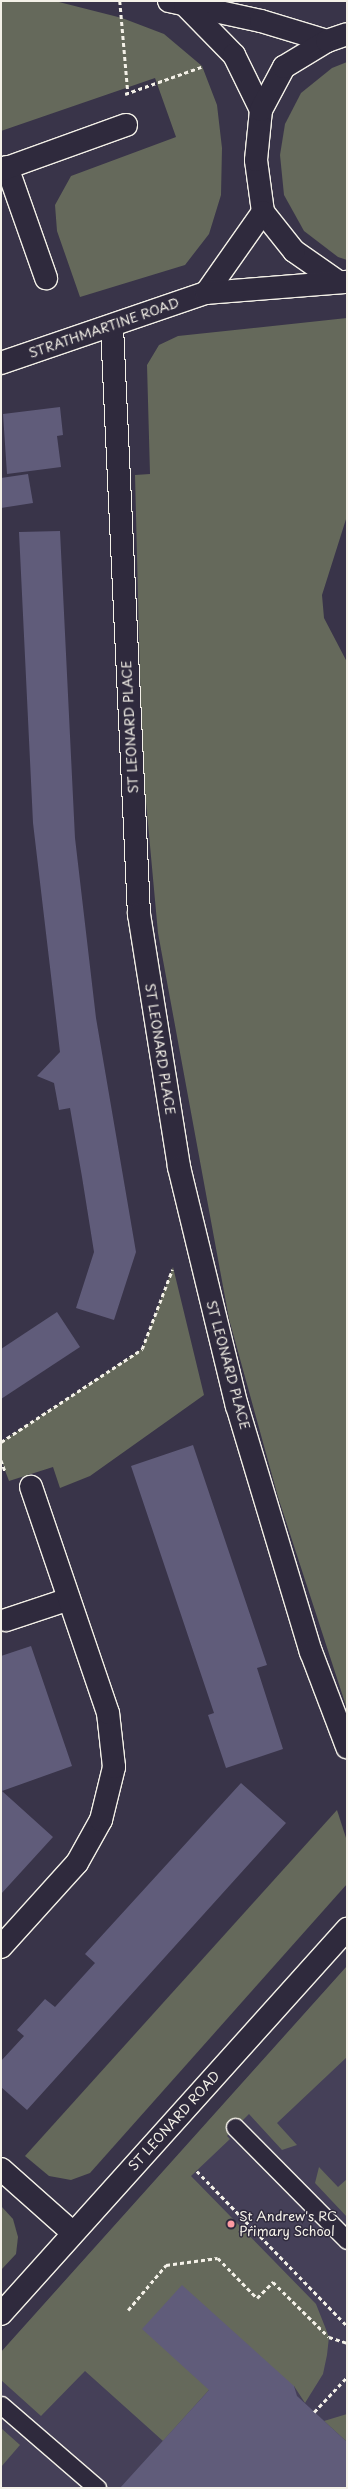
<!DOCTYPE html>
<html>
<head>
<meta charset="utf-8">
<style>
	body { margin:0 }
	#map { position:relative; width:348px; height:2489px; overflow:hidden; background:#393449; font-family:"Playpen Sans",sans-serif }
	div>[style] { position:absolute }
	.built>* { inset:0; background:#454058 }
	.green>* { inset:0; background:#65695b }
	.building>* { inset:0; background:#605c7a }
	.path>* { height:2.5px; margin-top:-1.25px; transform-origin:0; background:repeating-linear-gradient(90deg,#f4f1e8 0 4px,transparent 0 7px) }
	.roads { filter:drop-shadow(1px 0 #f4f1e8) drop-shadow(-1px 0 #f4f1e8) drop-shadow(0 1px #f4f1e8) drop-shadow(0 -1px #f4f1e8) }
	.service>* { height:17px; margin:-8.5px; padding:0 8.5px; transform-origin:8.5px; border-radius:8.5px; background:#2f2a3d }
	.minor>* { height:22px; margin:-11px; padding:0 11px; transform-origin:11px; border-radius:11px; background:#2f2a3d }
	.tertiary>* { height:22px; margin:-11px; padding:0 11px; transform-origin:11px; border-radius:11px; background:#2f2a3d }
	.dots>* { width:11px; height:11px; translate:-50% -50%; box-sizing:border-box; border:2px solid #2f2a3d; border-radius:50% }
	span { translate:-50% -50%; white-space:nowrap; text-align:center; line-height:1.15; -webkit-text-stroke:3px #2f2a3d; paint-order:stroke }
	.street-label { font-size:13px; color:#f4f1e8 }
	.poi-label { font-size:13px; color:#f4f1e8 }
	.left { translate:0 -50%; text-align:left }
	.frame { position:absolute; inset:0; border:2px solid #f4f1e8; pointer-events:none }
</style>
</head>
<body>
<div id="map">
	<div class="built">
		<div style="clip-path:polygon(347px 1966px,347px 2488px,1px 2488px,1px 2352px)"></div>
	</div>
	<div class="green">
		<div style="clip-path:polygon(1px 1px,55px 1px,122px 18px,164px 34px,202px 66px,217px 105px,222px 148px,221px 195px,209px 234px,185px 265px,80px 297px,57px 231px,55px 205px,71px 176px,176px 137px,155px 78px,1px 131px)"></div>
		<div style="clip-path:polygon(347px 62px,347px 260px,338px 257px,304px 231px,284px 195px,280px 155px,285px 124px,301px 93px,332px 68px)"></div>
		<div style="clip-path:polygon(347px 318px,347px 516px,322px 595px,324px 618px,347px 662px,347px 1709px,278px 1497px,229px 1319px,158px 933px,142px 758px,135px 475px,150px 474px,147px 365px,159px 345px,178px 336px)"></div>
		<div style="clip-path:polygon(173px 1267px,204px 1395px,90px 1476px,60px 1488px,53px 1467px,9px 1481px,1px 1460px,1px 1442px,142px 1349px)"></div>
		<div style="clip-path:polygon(337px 1810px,347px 1841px,347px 1884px,90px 2173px,71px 2180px,49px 2176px,25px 2156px)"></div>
		<div style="clip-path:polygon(347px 1966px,347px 2057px,277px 2123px,297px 2145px,282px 2150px,249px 2114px,227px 2136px,230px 2139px,191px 2176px,316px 2304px,329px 2337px,327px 2355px,323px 2374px,305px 2403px,294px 2386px,209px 2390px,163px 2441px,85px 2371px,41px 2416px,1px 2380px,1px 2352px)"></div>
		<div style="clip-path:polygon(319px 2167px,338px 2187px,347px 2179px,347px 2217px,315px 2183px)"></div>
		<div style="clip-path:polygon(1px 2206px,13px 2219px,18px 2237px,16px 2254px,1px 2270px)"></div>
		<div style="clip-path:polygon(347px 2414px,347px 2442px,324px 2421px)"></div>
		<div style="clip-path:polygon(1px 2428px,20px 2445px,1px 2467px)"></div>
	</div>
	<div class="building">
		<div style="clip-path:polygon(60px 407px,63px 435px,57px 436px,61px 467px,7px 474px,3px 414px)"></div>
		<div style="clip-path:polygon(28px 474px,33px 503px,1px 508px,1px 478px)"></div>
		<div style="clip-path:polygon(60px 531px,75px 838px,96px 1018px,136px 1252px,114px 1320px,76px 1308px,94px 1252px,82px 1177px,70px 1108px,59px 1110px,54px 1083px,37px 1076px,60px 1052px,33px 823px,19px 532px)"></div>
		<div style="clip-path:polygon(57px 1312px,80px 1347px,1px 1399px,1px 1349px)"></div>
		<div style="clip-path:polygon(193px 1445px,267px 1665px,257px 1668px,283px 1749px,226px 1768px,208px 1715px,214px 1713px,131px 1466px)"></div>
		<div style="clip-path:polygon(31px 1646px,72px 1766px,2px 1791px,53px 1837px,1px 1894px,1px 1656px)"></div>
		<div style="clip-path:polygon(241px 1783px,286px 1823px,27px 2110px,1px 2087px,1px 2061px,24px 2036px,17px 2030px,45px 1999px,55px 2007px,95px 1963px,85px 1954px)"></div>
		<div style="clip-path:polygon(182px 2285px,294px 2386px,297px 2396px,347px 2442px,347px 2488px,120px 2488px,209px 2390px,142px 2329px)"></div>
	</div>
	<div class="path">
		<div style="left:120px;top:1px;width:91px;rotate:85deg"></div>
		<div style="left:125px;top:94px;width:81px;rotate:-19.6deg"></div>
		<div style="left:1px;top:1442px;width:169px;rotate:-33.4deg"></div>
		<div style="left:142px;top:1349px;width:85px;rotate:-69.2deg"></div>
		<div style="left:1px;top:1460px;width:12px;rotate:70deg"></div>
		<div style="left:197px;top:2171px;width:216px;rotate:45.9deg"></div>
		<div style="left:128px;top:2310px;width:59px;rotate:-49.8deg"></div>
		<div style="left:166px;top:2265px;width:52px;rotate:-7.7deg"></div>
		<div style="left:218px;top:2258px;width:56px;rotate:45.7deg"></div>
		<div style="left:257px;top:2298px;width:23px;rotate:-45deg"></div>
		<div style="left:273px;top:2282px;width:78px;rotate:44.5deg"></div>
		<div style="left:329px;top:2337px;width:19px;rotate:18deg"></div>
		<div style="left:314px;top:2412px;width:48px;rotate:-46.7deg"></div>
	</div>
	<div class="roads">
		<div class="service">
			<div style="left:235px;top:2127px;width:159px;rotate:45.3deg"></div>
			<div style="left:1px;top:2405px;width:127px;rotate:40.8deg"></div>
		</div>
		<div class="minor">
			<div style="left:169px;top:1px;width:94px;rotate:12.3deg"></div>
			<div style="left:261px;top:21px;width:69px;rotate:16.9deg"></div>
			<div style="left:185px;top:5px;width:70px;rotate:45.6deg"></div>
			<div style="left:234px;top:55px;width:61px;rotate:63.9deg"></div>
			<div style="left:7px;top:167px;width:118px;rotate:70.6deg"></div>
			<div style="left:1px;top:170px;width:133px;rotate:-19.8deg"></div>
			<div style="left:112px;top:327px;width:588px;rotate:87.37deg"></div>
			<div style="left:139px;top:914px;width:256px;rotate:81deg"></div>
			<div style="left:179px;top:1167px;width:246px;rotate:76.4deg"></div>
			<div style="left:237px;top:1406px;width:257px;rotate:73.3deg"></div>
			<div style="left:311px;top:1652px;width:102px;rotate:69.2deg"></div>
			<div style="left:6px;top:1620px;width:66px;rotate:-18.4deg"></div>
			<div style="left:1px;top:1947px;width:113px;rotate:-47.9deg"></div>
			<div style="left:77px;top:1863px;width:49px;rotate:-60.8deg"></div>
			<div style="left:101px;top:1820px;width:55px;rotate:-76.2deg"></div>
			<div style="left:114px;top:1767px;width:54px;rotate:-96.3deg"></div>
			<div style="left:108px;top:1713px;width:239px;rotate:-108.8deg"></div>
			<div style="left:1px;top:2169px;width:96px;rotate:41.6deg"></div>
			<div style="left:1px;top:2314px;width:518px;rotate:-48.05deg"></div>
		</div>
		<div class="tertiary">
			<div style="left:337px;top:281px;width:52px;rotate:-145.1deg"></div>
			<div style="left:294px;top:251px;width:50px;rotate:-128.5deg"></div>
			<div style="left:263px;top:212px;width:52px;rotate:-97.7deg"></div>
			<div style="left:256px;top:160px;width:50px;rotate:-84.3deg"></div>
			<div style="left:261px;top:110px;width:49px;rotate:-61.9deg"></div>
			<div style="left:284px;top:67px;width:50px;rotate:-31.2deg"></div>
			<div style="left:327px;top:41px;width:21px;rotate:-19deg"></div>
			<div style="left:206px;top:293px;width:99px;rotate:-54.9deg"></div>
			<div style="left:1px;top:363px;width:217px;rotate:-18.9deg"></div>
			<div style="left:206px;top:293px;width:141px;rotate:-4.5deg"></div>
		</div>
	</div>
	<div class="dots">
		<div style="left:231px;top:2224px;background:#ff9aa2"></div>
	</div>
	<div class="street-label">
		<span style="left:104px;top:328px;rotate:-19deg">STRATHMARTINE ROAD</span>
		<span style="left:130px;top:727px;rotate:-93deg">ST LEONARD PLACE</span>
		<span style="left:160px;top:1049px;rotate:81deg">ST LEONARD PLACE</span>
		<span style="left:228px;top:1365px;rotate:75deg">ST LEONARD PLACE</span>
		<span style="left:174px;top:2121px;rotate:-48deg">ST LEONARD ROAD</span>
	</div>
	<div class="poi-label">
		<span class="left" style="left:239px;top:2224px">St Andrew's RC<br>Primary School</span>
	</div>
	<div class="frame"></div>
</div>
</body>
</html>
